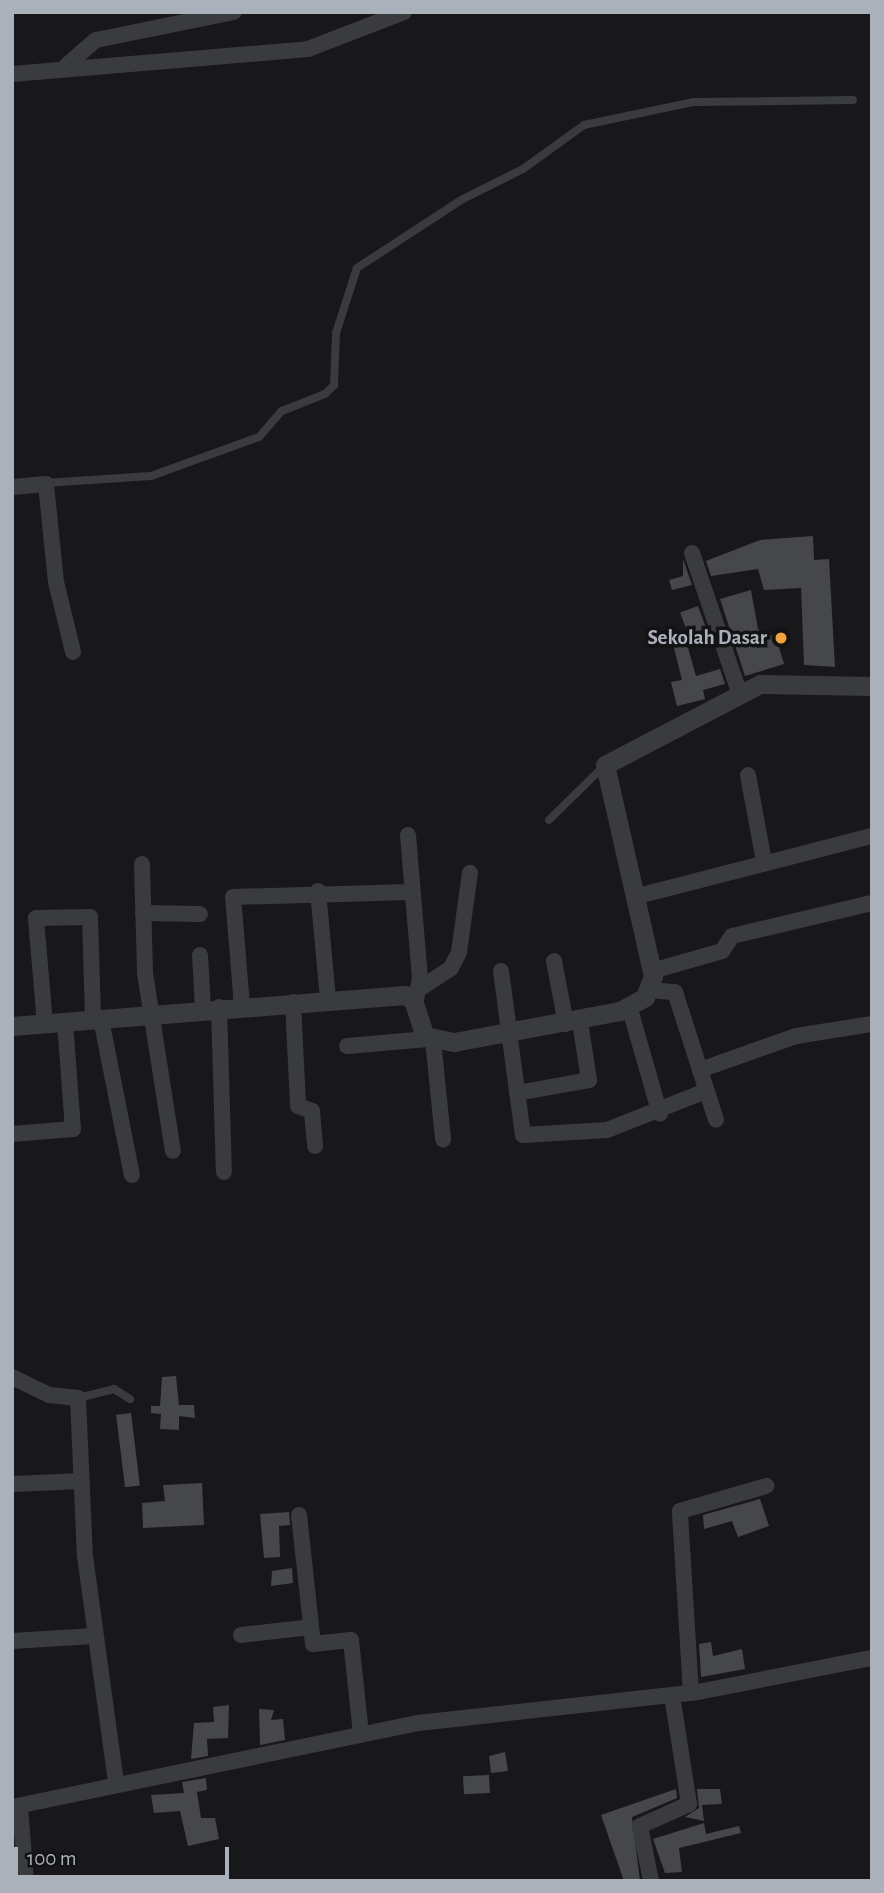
<!DOCTYPE html>
<html>
<head>
<meta charset="utf-8">
<style>
	body { margin:0 }
	#map { position:relative; width:884px; height:1893px; overflow:hidden; background:#18181a; font-family:"Alegreya Sans",sans-serif }
	div>[style] { position:absolute }
	.building>* { inset:0; background:#45474a; transform-origin:0 0 }
	.service>* { height:8px; margin:-4px; padding:0 4px; transform-origin:4px; border-radius:4px; background:#393b3f }
	.minor>* { height:16px; margin:-8px; padding:0 8px; transform-origin:8px; border-radius:8px; background:#393b3f }
	.tertiary>* { height:19px; margin:-9.5px; padding:0 9.5px; transform-origin:9.5px; border-radius:9.5px; background:#393b3f }
	.dots>* { width:19px; height:19px; translate:-50% -50%; box-sizing:border-box; border:4px solid #131315; border-radius:50% }
	span { translate:-50% -50%; white-space:nowrap; text-align:center; line-height:1.15; -webkit-text-stroke:7px #131315; paint-order:stroke }
	.poi-label { font-size:21px; color:#abb1ba; font-weight:700 }
	.right { translate:-100% -50%; text-align:right }
	.frame { position:absolute; inset:0; border:14px solid #abb1ba; pointer-events:none }
	.scale { position:absolute; left:14px; top:1847px; width:215px; height:32px; box-sizing:border-box; border:4px solid #abb1ba; border-top:0; padding-left:9px; font-size:21px; line-height:24px; white-space:nowrap; color:#abb1ba; -webkit-text-stroke:5px #131315; paint-order:stroke }
</style>
</head>
<body>
<div id="map">
	<div class="building">
		<div style="clip-path:polygon(813px 536px,814px 560px,829px 559px,835px 667px,804px 665px,801px 588px,764px 590px,758px 569px,711px 576px,706px 561px,760px 540px)"></div>
		<div style="clip-path:polygon(683px 559px,692px 585px,672px 590px,669px 580px,683px 576px)"></div>
		<div style="clip-path:polygon(751px 590px,758px 629px,764px 638px,775px 634px,784px 664px,745px 676px,720px 599px)"></div>
		<div style="left:698px;top:606px;width:32px;height:19px;rotate:70deg"></div>
		<div style="clip-path:polygon(685px 637px,696px 676px,720px 669px,725px 684px,703px 690px,705px 699px,677px 706px,671px 682px,682px 680px,672px 640px)"></div>
		<div style="clip-path:polygon(176px 1376px,179px 1405px,194px 1405px,195px 1418px,179px 1416px,179px 1430px,160px 1429px,161px 1414px,151px 1413px,151px 1406px,160px 1406px,162px 1377px)"></div>
		<div style="left:131px;top:1413px;width:73px;height:15px;rotate:83deg"></div>
		<div style="clip-path:polygon(202px 1483px,204px 1525px,143px 1528px,142px 1503px,165px 1501px,163px 1485px)"></div>
		<div style="clip-path:polygon(760px 1499px,769px 1526px,738px 1537px,732px 1521px,704px 1529px,703px 1515px)"></div>
		<div style="clip-path:polygon(289px 1512px,290px 1525px,279px 1526px,280px 1557px,264px 1558px,260px 1514px)"></div>
		<div style="clip-path:polygon(292px 1568px,293px 1583px,271px 1586px,272px 1571px)"></div>
		<div style="clip-path:polygon(711px 1642px,713px 1656px,742px 1649px,745px 1669px,701px 1677px,699px 1644px)"></div>
		<div style="clip-path:polygon(229px 1705px,228px 1738px,207px 1739px,208px 1756px,191px 1759px,194px 1723px,214px 1722px,213px 1707px)"></div>
		<div style="clip-path:polygon(259px 1709px,274px 1710px,271px 1720px,283px 1719px,285px 1740px,260px 1745px)"></div>
		<div style="clip-path:polygon(505px 1752px,508px 1771px,491px 1773px,489px 1756px)"></div>
		<div style="left:489px;top:1775px;width:18px;height:26px;rotate:87deg"></div>
		<div style="clip-path:polygon(206px 1778px,207px 1790px,197px 1792px,201px 1818px,215px 1818px,219px 1839px,188px 1846px,180px 1811px,154px 1813px,151px 1795px,184px 1793px,182px 1782px)"></div>
		<div style="clip-path:polygon(676px 1789px,677px 1798px,632px 1817px,640px 1881px,624px 1881px,601px 1815px)"></div>
		<div style="clip-path:polygon(697px 1789px,720px 1789px,722px 1804px,702px 1805px,704px 1821px,685px 1817px,699px 1808px)"></div>
		<div style="clip-path:polygon(704px 1823px,706px 1834px,739px 1826px,741px 1833px,679px 1848px,682px 1872px,665px 1873px,653px 1839px)"></div>
	</div>
	<div class="service">
		<div style="left:45px;top:483px;width:106px;rotate:-3.8deg"></div>
		<div style="left:151px;top:476px;width:115px;rotate:-19.9deg"></div>
		<div style="left:259px;top:437px;width:35px;rotate:-49deg"></div>
		<div style="left:282px;top:411px;width:46px;rotate:-21.6deg"></div>
		<div style="left:325px;top:394px;width:13px;rotate:-45deg"></div>
		<div style="left:334px;top:385px;width:52px;rotate:-87.8deg"></div>
		<div style="left:336px;top:333px;width:68px;rotate:-72.1deg"></div>
		<div style="left:357px;top:268px;width:126px;rotate:-33.1deg"></div>
		<div style="left:463px;top:199px;width:67px;rotate:-26.6deg"></div>
		<div style="left:523px;top:169px;width:75px;rotate:-35.8deg"></div>
		<div style="left:584px;top:125px;width:111px;rotate:-11.9deg"></div>
		<div style="left:693px;top:102px;width:160px;rotate:-0.7deg"></div>
		<div style="left:549px;top:820px;width:76px;rotate:-44.5deg"></div>
		<div style="left:78px;top:1398px;width:37px;rotate:-14deg"></div>
		<div style="left:114px;top:1389px;width:19px;rotate:32deg"></div>
	</div>
	<div class="minor">
		<div style="left:67px;top:65px;width:38px;rotate:-41deg"></div>
		<div style="left:96px;top:40px;width:141px;rotate:-11.5deg"></div>
		<div style="left:12px;top:74px;width:297px;rotate:-4.8deg"></div>
		<div style="left:308px;top:49px;width:103px;rotate:-21.1deg"></div>
		<div style="left:12px;top:487px;width:34px;rotate:-5deg"></div>
		<div style="left:46px;top:484px;width:99px;rotate:84.2deg"></div>
		<div style="left:56px;top:582px;width:72px;rotate:76.3deg"></div>
		<div style="left:692px;top:553px;width:147px;rotate:71.3deg"></div>
		<div style="left:748px;top:775px;width:87px;rotate:79.5deg"></div>
		<div style="left:408px;top:835px;width:143px;rotate:85.2deg"></div>
		<div style="left:420px;top:977px;width:27px;rotate:100deg"></div>
		<div style="left:142px;top:864px;width:109px;rotate:88.4deg"></div>
		<div style="left:145px;top:973px;width:180px;rotate:81.1deg"></div>
		<div style="left:318px;top:891px;width:107px;rotate:84.7deg"></div>
		<div style="left:634px;top:897px;width:246px;rotate:-14.4deg"></div>
		<div style="left:143px;top:913px;width:57px;rotate:1deg"></div>
		<div style="left:200px;top:955px;width:54px;rotate:86.8deg"></div>
		<div style="left:554px;top:961px;width:64px;rotate:79.2deg"></div>
		<div style="left:501px;top:971px;width:165px;rotate:82.4deg"></div>
		<div style="left:523px;top:1135px;width:84px;rotate:-3.4deg"></div>
		<div style="left:607px;top:1130px;width:106px;rotate:-21.5deg"></div>
		<div style="left:652px;top:971px;width:73px;rotate:-15.9deg"></div>
		<div style="left:722px;top:951px;width:18px;rotate:-56deg"></div>
		<div style="left:732px;top:936px;width:144px;rotate:-13.3deg"></div>
		<div style="left:419px;top:989px;width:38px;rotate:-33deg"></div>
		<div style="left:451px;top:968px;width:18px;rotate:-63deg"></div>
		<div style="left:459px;top:952px;width:80px;rotate:-82.1deg"></div>
		<div style="left:650px;top:990px;width:25px;rotate:5deg"></div>
		<div style="left:675px;top:992px;width:134px;rotate:72.2deg"></div>
		<div style="left:293px;top:1002px;width:104px;rotate:87.2deg"></div>
		<div style="left:298px;top:1106px;width:15px;rotate:20deg"></div>
		<div style="left:312px;top:1111px;width:35px;rotate:85deg"></div>
		<div style="left:242px;top:1006px;width:109px;rotate:-94.7deg"></div>
		<div style="left:233px;top:897px;width:177px;rotate:-1.6deg"></div>
		<div style="left:629px;top:1006px;width:112px;rotate:74deg"></div>
		<div style="left:219px;top:1007px;width:165px;rotate:88.3deg"></div>
		<div style="left:101px;top:1019px;width:159px;rotate:78.8deg"></div>
		<div style="left:45px;top:1024px;width:106px;rotate:-94.9deg"></div>
		<div style="left:36px;top:918px;width:54px;rotate:-1.1deg"></div>
		<div style="left:90px;top:917px;width:103px;rotate:88.3deg"></div>
		<div style="left:433px;top:1040px;width:100px;rotate:84.2deg"></div>
		<div style="left:347px;top:1046px;width:81px;rotate:-4.9deg"></div>
		<div style="left:700px;top:1070px;width:102px;rotate:-19.5deg"></div>
		<div style="left:796px;top:1036px;width:77px;rotate:-9deg"></div>
		<div style="left:517px;top:1093px;width:73px;rotate:-10.2deg"></div>
		<div style="left:589px;top:1080px;width:59px;rotate:-98.8deg"></div>
		<div style="left:12px;top:1134px;width:61px;rotate:-4.7deg"></div>
		<div style="left:73px;top:1129px;width:106px;rotate:-94.3deg"></div>
		<div style="left:12px;top:1377px;width:41px;rotate:25.9deg"></div>
		<div style="left:49px;top:1395px;width:29px;rotate:6deg"></div>
		<div style="left:78px;top:1398px;width:158px;rotate:87.5deg"></div>
		<div style="left:85px;top:1556px;width:229px;rotate:82.2deg"></div>
		<div style="left:12px;top:1484px;width:69px;rotate:-2.5deg"></div>
		<div style="left:299px;top:1515px;width:130px;rotate:83.8deg"></div>
		<div style="left:313px;top:1644px;width:38px;rotate:-6deg"></div>
		<div style="left:351px;top:1640px;width:95px;rotate:83.9deg"></div>
		<div style="left:241px;top:1635px;width:70px;rotate:-6.5deg"></div>
		<div style="left:12px;top:1641px;width:82px;rotate:-3.5deg"></div>
		<div style="left:691px;top:1693px;width:182px;rotate:-93.5deg"></div>
		<div style="left:680px;top:1511px;width:90px;rotate:-16.2deg"></div>
		<div style="left:12px;top:1807px;width:415px;rotate:-11.7deg"></div>
		<div style="left:418px;top:1723px;width:282px;rotate:-6.3deg"></div>
		<div style="left:698px;top:1692px;width:177px;rotate:-11.1deg"></div>
		<div style="left:20px;top:1807px;width:74px;rotate:85.4deg"></div>
		<div style="left:651px;top:1881px;width:56px;rotate:-101.3deg"></div>
		<div style="left:640px;top:1826px;width:54px;rotate:-24.2deg"></div>
		<div style="left:689px;top:1804px;width:110px;rotate:-98.9deg"></div>
	</div>
	<div class="tertiary">
		<div style="left:12px;top:1026px;width:394px;rotate:-4.5deg"></div>
		<div style="left:405px;top:995px;width:9px;rotate:32deg"></div>
		<div style="left:413px;top:1000px;width:38px;rotate:72deg"></div>
		<div style="left:425px;top:1036px;width:30px;rotate:12deg"></div>
		<div style="left:454px;top:1042px;width:169px;rotate:-10.6deg"></div>
		<div style="left:620px;top:1011px;width:29px;rotate:-29deg"></div>
		<div style="left:645px;top:997px;width:22px;rotate:-69deg"></div>
		<div style="left:653px;top:976px;width:216px;rotate:-102.8deg"></div>
		<div style="left:605px;top:765px;width:175px;rotate:-27.6deg"></div>
		<div style="left:760px;top:684px;width:112px;rotate:1deg"></div>
	</div>
	<div class="dots">
		<div style="left:781px;top:638px;background:#f0a23b"></div>
	</div>
	<div class="poi-label">
		<span class="right" style="left:767px;top:638px">Sekolah Dasar</span>
	</div>
	<div class="frame"></div>
	<div class="scale">100 m</div>
</div>
</body>
</html>
